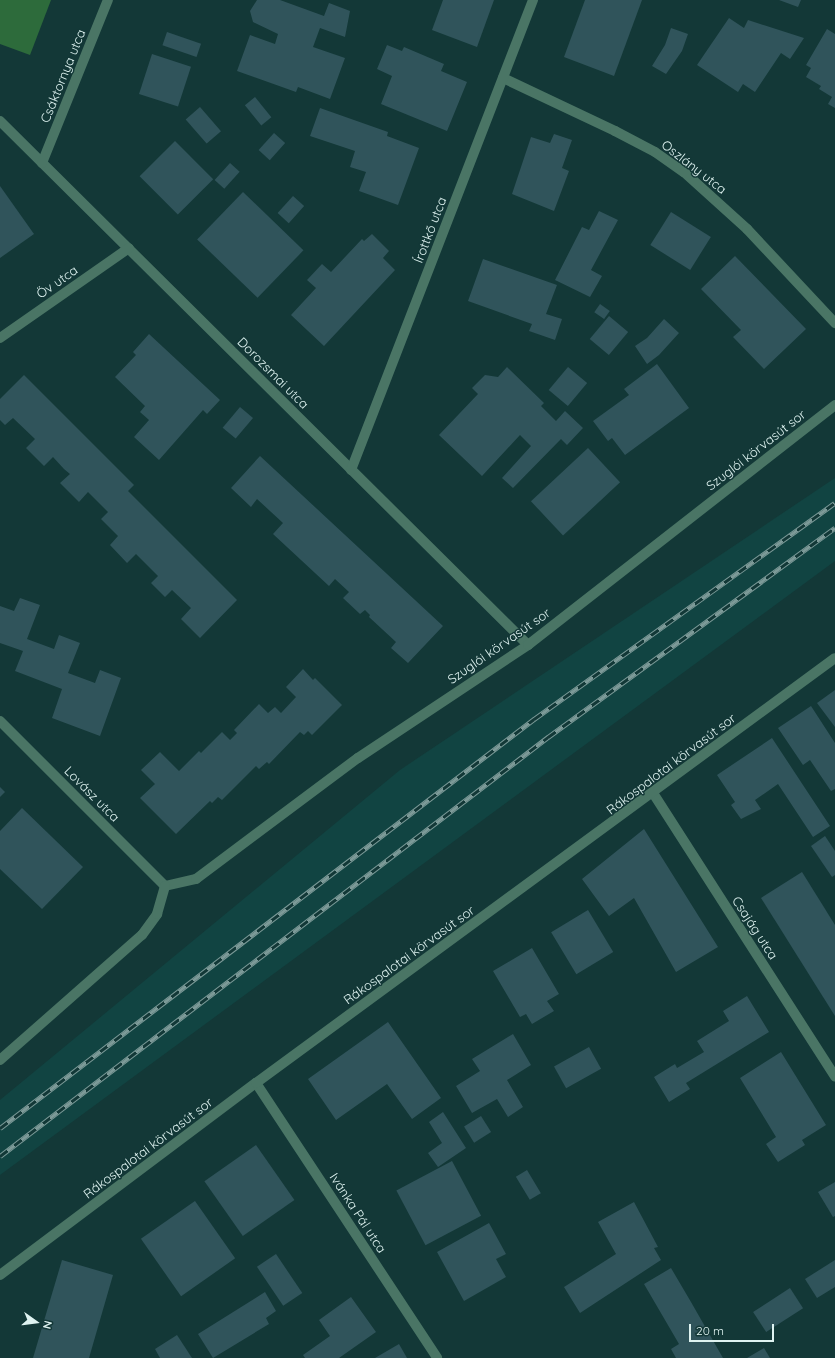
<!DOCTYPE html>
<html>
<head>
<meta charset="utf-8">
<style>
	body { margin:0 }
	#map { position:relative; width:835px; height:1358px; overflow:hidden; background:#133837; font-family:Quicksand,sans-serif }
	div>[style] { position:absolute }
	.built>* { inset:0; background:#114442 }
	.green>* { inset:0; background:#2d6b3b }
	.building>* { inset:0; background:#30545b; transform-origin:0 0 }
	.street>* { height:10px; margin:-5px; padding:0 5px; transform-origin:5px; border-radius:5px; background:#4a7565 }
	.rail>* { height:4.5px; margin-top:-2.25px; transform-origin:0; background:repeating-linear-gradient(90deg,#133837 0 9px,#7d9a98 0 18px); box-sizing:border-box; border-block:1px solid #7d9a98 }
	span { translate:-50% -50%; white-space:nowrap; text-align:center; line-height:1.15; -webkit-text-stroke:3px #133837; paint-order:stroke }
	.street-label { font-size:13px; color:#dff3f1 }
	.north { position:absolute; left:16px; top:1302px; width:40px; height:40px; -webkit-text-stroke:3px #133837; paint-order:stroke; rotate:104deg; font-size:11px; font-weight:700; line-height:16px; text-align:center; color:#dff3f1 }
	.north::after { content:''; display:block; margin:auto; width:14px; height:18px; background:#dff3f1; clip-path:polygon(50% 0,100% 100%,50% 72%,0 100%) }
	.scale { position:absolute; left:689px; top:1324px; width:85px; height:18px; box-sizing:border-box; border:2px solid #dff3f1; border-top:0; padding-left:5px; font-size:12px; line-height:14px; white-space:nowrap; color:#dff3f1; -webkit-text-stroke:3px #133837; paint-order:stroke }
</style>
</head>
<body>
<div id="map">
	<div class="built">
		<div style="clip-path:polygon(835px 478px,835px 561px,0 1175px,0 1100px,400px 770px)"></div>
	</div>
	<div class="green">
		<div style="clip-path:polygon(0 0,51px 0,30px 55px,0 44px)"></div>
	</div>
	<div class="building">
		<div style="clip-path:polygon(257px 0,280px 0,324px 16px,329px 3px,350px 11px,345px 37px,320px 28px,313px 47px,345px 58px,330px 99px,298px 87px,296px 92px,237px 71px,250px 35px,275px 44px,278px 34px,253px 22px,250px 11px)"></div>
		<div style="clip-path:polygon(443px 0,494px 0,477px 47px,432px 30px)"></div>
		<div style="clip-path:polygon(585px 0,642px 0,614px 76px,564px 57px)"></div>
		<div style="clip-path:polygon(779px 0,801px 0,798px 7px)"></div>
		<div style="clip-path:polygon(729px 18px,744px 28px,748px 20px,804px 38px,790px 59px,781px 53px,755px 92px,743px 84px,738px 92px,697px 65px)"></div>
		<div style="clip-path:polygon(671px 28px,688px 34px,682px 51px,666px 74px,652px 66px,665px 45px)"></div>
		<div style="clip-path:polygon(827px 29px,835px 34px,835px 108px,828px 104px,832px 97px,819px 89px,821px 86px,806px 77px,811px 68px,806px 65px)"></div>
		<div style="left:167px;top:32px;width:36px;height:14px;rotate:19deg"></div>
		<div style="clip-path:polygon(387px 45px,402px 51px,404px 47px,444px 64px,441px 71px,467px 82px,447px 131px,381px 104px,392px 76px,377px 69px)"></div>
		<div style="left:152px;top:54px;width:41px;height:42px;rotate:18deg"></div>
		<div style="left:255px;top:97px;width:26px;height:13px;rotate:51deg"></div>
		<div style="left:200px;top:107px;width:32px;height:19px;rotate:49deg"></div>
		<div style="clip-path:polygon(320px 108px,388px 132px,387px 136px,419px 148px,398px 205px,359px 191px,366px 172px,350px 167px,355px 151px,310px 136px)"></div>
		<div style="left:274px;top:133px;width:15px;height:23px;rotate:42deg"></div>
		<div style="clip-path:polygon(554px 134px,572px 140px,562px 168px,569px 171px,554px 211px,512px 194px,531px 137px,550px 143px)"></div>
		<div style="left:175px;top:141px;width:54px;height:50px;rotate:45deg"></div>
		<div style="left:230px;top:163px;width:13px;height:23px;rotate:42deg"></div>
		<div style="clip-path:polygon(0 186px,34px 234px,0 258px)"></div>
		<div style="left:243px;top:192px;width:84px;height:66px;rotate:44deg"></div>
		<div style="left:293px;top:196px;width:15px;height:23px;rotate:42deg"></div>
		<div style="clip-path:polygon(599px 211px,618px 220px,591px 270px,602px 276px,590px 297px,555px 280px,582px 227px,589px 230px)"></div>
		<div style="left:671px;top:212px;width:47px;height:39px;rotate:32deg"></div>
		<div style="clip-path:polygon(372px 234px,389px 251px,383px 258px,395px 270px,324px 346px,291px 315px,316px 288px,307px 280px,322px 264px,331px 272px,362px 239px,364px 241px)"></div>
		<div style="clip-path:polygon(735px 256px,806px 329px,764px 369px,733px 337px,741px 330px,701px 289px)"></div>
		<div style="clip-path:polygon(483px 259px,557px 285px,546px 314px,562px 319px,555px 340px,529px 331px,532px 324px,468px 301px)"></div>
		<div style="left:600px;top:304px;width:12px;height:10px;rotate:35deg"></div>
		<div style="left:609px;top:316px;width:25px;height:30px;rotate:40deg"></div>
		<div style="clip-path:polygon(664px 319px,679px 333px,659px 355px,647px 364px,635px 346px,647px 338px)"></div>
		<div style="clip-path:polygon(149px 334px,220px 400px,207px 414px,203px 410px,159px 460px,134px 437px,149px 420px,140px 412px,145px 406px,115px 377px,136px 355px,133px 352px)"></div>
		<div style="clip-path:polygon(657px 364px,689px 408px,625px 455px,612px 438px,608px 441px,593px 421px,629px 395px,624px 389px)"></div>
		<div style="clip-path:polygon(507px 367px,544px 403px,541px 406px,556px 421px,565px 411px,583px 428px,567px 445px,561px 439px,513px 488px,502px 478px,531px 446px,520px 435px,482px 476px,439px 435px,478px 394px,472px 388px,485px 375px,498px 377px)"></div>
		<div style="left:568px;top:367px;width:25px;height:30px;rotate:40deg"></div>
		<div style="clip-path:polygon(24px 375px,134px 485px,128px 491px,237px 600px,200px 638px,181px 619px,191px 608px,172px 590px,165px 597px,151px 583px,158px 576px,136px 554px,127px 563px,110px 545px,118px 536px,101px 519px,108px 512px,88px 492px,79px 502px,60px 483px,70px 474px,64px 469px,53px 457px,44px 466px,26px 448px,35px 439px,13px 418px,5px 425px,0 420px,0 399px)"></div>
		<div style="left:240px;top:407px;width:17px;height:27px;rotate:40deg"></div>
		<div style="left:588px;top:448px;width:47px;height:78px;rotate:47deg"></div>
		<div style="clip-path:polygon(260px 456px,443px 626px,408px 663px,391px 648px,396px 642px,369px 617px,370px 615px,365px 610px,360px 614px,343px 598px,349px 592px,335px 579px,329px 586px,273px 534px,283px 523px,257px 499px,251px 507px,231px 488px)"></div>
		<div style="clip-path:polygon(20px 598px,40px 605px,27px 639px,54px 649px,59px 635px,80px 643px,68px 673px,95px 683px,100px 670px,121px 678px,100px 736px,52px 718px,62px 689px,15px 671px,23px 651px,0 643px,0 606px,14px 611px)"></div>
		<div style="clip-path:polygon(303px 669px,313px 680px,315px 678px,342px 705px,312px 735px,308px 731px,304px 735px,300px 732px,269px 764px,267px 762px,259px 769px,256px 766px,222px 800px,218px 797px,212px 803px,210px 801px,176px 834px,140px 798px,155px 784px,141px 770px,160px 752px,179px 771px,199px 751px,201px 753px,222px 732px,230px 740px,237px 733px,234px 730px,259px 704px,268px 713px,275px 707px,281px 713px,296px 697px,286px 687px)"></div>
		<div style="clip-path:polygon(835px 690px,835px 727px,817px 703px)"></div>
		<div style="clip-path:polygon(811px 706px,835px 743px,835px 789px,831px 791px,810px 760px,803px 765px,778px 728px)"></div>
		<div style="clip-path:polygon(772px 738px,830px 826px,813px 837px,778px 784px,755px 800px,761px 809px,741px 819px,731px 805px,735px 802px,717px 775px)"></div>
		<div style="clip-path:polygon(0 787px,5px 792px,0 797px)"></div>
		<div style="clip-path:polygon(22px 808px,83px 867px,42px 909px,0 869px,0 831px)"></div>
		<div style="clip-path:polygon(644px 829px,718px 947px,676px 972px,634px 898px,609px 916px,582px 879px)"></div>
		<div style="clip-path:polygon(825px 836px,835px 851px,835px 875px,832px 877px,811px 846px)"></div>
		<div style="clip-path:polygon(802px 872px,835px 925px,835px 1016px,761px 898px)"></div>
		<div style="left:588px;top:910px;width:49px;height:43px;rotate:59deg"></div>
		<div style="clip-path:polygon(532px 948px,559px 994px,547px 1001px,554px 1011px,532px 1024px,526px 1014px,520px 1017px,493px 971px)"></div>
		<div style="clip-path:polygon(747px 996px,769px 1032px,686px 1083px,690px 1089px,669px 1102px,654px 1077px,675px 1064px,677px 1068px,704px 1052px,697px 1041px,729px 1021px,723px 1011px)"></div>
		<div style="clip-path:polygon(388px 1022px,441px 1098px,412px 1119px,387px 1084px,336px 1120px,308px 1079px)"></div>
		<div style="clip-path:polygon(513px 1034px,531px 1065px,507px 1080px,523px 1107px,508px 1117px,497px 1099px,472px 1113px,456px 1086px,480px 1071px,472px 1059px)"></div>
		<div style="left:589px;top:1047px;width:25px;height:40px;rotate:61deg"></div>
		<div style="clip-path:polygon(781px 1052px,826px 1125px,802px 1140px,805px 1145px,778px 1162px,766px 1144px,776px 1137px,740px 1078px)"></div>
		<div style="clip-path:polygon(443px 1112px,466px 1148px,438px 1167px,428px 1153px,442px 1143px,429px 1122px)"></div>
		<div style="left:481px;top:1116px;width:19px;height:20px;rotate:58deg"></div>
		<div style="left:256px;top:1145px;width:67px;height:63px;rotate:55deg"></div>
		<div style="left:452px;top:1161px;width:62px;height:63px;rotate:62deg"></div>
		<div style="left:527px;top:1170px;width:27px;height:13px;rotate:59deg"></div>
		<div style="clip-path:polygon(835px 1182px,835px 1216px,833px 1217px,818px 1192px)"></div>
		<div style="left:195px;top:1201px;width:70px;height:66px;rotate:55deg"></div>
		<div style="clip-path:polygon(634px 1202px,658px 1247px,654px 1248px,661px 1260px,580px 1313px,564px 1287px,616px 1254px,598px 1222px)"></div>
		<div style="clip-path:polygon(489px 1223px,506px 1254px,496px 1259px,506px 1277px,464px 1301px,437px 1252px)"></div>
		<div style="left:276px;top:1254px;width:47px;height:23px;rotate:56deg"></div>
		<div style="clip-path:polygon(62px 1260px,113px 1275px,89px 1358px,33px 1358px)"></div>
		<div style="clip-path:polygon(835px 1260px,835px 1287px,817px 1298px,805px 1279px)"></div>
		<div style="clip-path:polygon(671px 1268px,691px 1302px,723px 1358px,676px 1358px,671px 1349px,679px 1344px,644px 1284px)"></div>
		<div style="left:790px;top:1288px;width:24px;height:44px;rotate:57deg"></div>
		<div style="clip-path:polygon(265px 1292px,276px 1311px,266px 1318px,269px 1324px,213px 1358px,198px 1334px)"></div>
		<div style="clip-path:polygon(351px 1297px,376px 1332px,339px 1358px,305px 1358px,303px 1355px,330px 1336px,319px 1320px)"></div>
		<div style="clip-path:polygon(177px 1335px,192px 1358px,160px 1358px,155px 1349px)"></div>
		<div style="clip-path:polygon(399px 1344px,407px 1358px,375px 1358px)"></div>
		<div style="clip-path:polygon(764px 1348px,770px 1358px,747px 1358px)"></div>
	</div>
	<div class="street">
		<div style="left:503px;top:78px;width:124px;rotate:25.3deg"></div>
		<div style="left:615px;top:131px;width:45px;rotate:27.7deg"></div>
		<div style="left:655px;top:152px;width:35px;rotate:35deg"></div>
		<div style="left:684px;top:172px;width:85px;rotate:42.1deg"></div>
		<div style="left:747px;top:229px;width:129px;rotate:46.9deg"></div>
		<div style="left:0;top:121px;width:744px;rotate:44.78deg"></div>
		<div style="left:42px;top:163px;width:176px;rotate:-68deg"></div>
		<div style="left:0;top:338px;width:157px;rotate:-34.9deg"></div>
		<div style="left:351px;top:470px;width:504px;rotate:-68.83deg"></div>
		<div style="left:0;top:721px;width:233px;rotate:45deg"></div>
		<div style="left:653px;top:793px;width:337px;rotate:57.3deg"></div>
		<div style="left:165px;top:886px;width:32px;rotate:-13deg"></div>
		<div style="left:196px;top:879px;width:202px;rotate:-36.8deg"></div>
		<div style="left:358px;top:758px;width:204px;rotate:-33.6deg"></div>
		<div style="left:528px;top:645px;width:390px;rotate:-38deg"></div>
		<div style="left:0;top:1060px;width:189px;rotate:-41.4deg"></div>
		<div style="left:142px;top:935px;width:26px;rotate:-54deg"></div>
		<div style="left:157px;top:914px;width:29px;rotate:-74deg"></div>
		<div style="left:256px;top:1083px;width:329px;rotate:56.6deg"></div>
		<div style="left:0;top:1275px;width:320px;rotate:-36.9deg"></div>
		<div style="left:256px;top:1083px;width:718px;rotate:-36.28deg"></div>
	</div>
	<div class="rail">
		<div style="left:0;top:1128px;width:673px;rotate:-37.45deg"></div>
		<div style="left:534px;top:719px;width:370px;rotate:-35.7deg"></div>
		<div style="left:0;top:1156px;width:690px;rotate:-37.4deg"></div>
		<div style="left:548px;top:737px;width:355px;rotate:-36.1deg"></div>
	</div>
	<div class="street-label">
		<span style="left:63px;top:76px;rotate:-68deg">Csáktornya utca</span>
		<span style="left:694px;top:167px;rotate:38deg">Oszlány utca</span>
		<span style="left:430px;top:230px;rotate:-69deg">Írottkő utca</span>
		<span style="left:57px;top:282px;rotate:-35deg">Öv utca</span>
		<span style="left:273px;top:373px;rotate:45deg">Dorozsmai utca</span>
		<span style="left:756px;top:450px;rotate:-38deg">Szuglói körvasút sor</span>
		<span style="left:499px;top:646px;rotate:-35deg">Szuglói körvasút sor</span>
		<span style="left:671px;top:764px;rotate:-37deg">Rákospalotai körvasút sor</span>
		<span style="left:92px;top:794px;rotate:45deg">Lovász utca</span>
		<span style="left:755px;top:928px;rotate:57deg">Csajág utca</span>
		<span style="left:409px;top:955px;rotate:-36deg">Rákospalotai körvasút sor</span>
		<span style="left:148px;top:1148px;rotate:-37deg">Rákospalotai körvasút sor</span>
		<span style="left:358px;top:1213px;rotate:57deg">Ivánka Pál utca</span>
	</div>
	<div class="north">N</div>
	<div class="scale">20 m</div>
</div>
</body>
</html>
